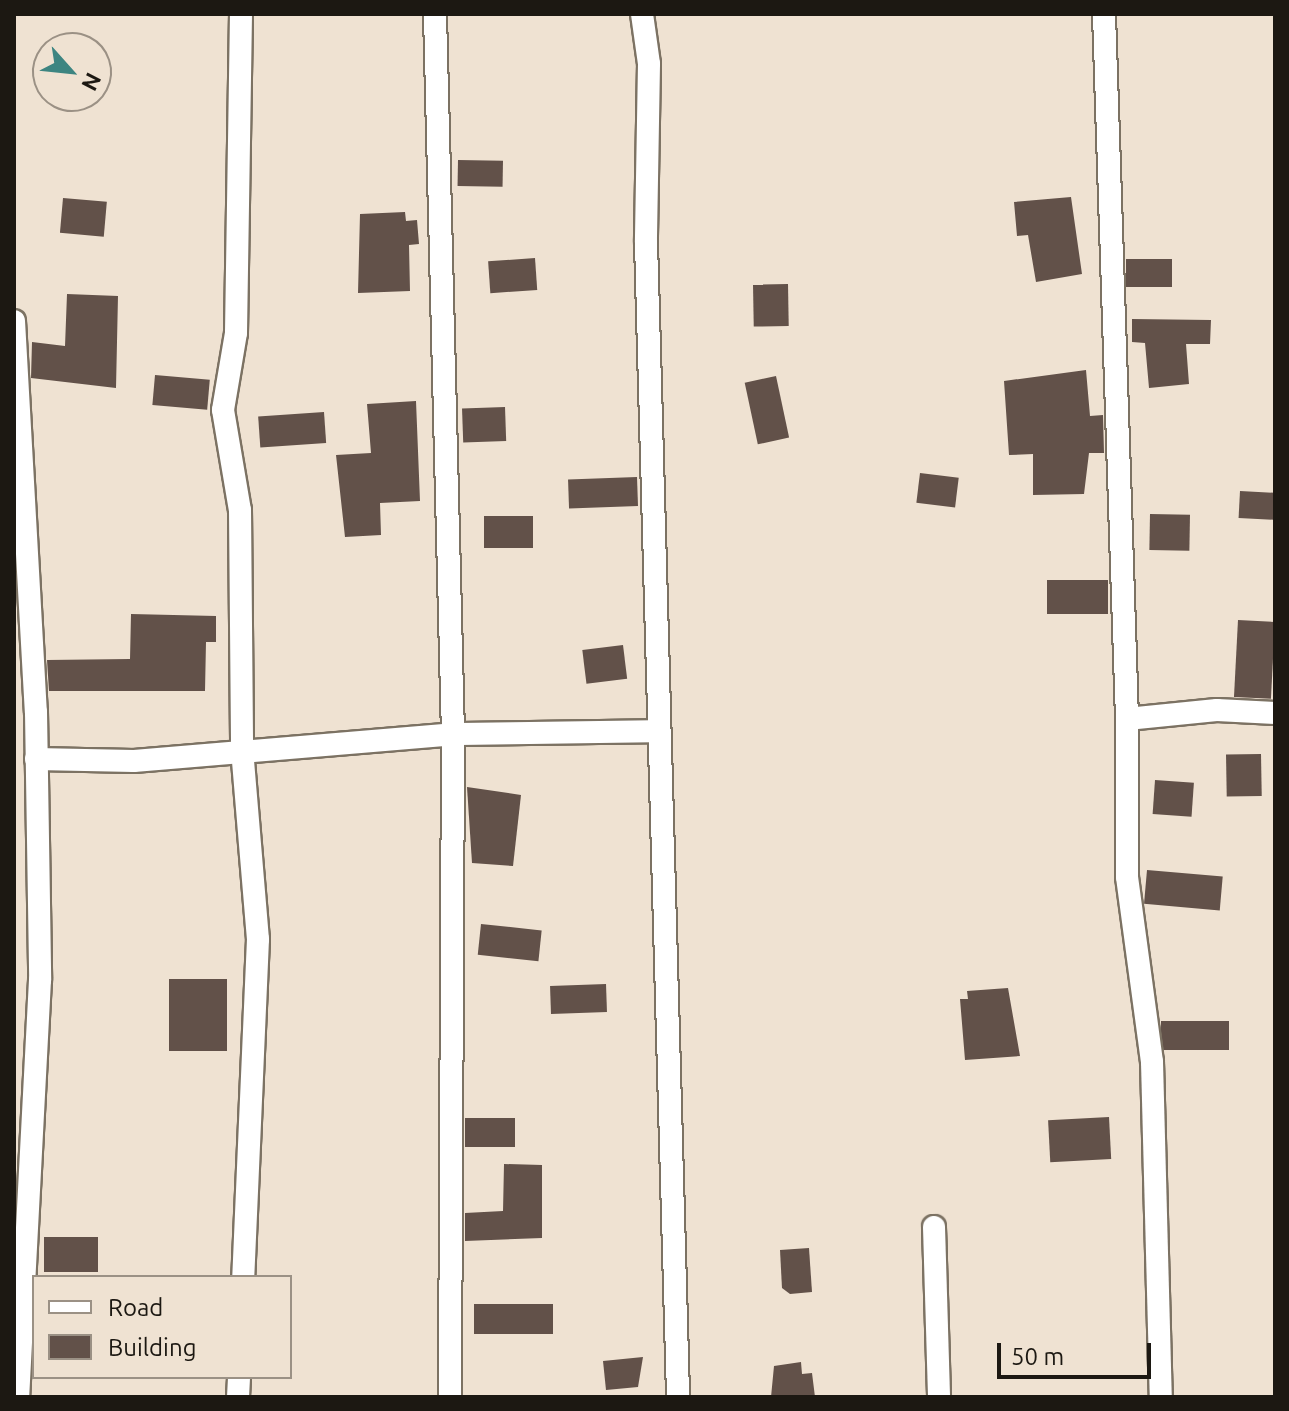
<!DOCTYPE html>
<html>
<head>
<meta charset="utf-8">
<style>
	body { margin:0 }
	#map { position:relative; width:1289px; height:1411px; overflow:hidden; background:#efe2d2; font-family:Ubuntu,sans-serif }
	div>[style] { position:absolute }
	.building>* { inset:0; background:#625149; transform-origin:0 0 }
	.roads { filter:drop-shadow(2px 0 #7c7263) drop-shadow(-2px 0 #7c7263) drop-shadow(0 2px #7c7263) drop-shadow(0 -2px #7c7263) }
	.minor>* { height:22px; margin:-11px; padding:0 11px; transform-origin:11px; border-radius:11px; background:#fff }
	span { translate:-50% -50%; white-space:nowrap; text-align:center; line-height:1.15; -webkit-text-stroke:8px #efe2d2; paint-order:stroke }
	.frame { position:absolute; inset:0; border:16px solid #1c1812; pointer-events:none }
	.legend { position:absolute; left:32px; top:1275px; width:260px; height:104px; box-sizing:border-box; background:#efe2d2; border:2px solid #9b9185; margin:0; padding:10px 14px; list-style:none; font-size:24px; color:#1c1812 }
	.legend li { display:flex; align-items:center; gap:16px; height:40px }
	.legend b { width:40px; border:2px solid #9b9185 }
	.north { position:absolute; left:32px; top:32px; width:80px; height:80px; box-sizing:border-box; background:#efe2d2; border:2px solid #9b9185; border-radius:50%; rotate:117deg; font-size:22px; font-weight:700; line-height:32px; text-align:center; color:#1c1812 }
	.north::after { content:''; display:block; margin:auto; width:28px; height:36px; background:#3d8581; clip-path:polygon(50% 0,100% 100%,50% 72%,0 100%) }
	.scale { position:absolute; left:997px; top:1343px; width:154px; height:36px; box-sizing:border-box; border:4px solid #1c1812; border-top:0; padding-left:10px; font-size:24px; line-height:28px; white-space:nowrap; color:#1c1812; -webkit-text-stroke:6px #efe2d2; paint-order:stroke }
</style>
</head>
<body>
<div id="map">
	<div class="building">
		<div style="left:458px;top:160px;width:45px;height:26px;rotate:1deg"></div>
		<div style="clip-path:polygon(1071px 197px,1082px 274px,1036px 282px,1028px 235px,1017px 236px,1014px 202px)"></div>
		<div style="left:63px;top:198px;width:44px;height:35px;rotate:5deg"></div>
		<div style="clip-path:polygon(405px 212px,406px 221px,417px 220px,419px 244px,409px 245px,410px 291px,358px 293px,360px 214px)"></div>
		<div style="left:535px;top:258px;width:32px;height:47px;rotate:86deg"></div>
		<div style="left:1126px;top:259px;width:46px;height:28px"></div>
		<div style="left:788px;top:284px;width:42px;height:35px;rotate:89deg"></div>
		<div style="clip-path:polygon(67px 294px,118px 296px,116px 388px,31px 378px,32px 342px,65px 346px)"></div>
		<div style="clip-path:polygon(1132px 319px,1211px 320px,1210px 344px,1186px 344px,1189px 384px,1149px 388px,1145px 343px,1132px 342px)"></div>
		<div style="clip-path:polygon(1086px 370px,1090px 416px,1103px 415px,1104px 453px,1089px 453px,1084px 494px,1033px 495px,1033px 454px,1009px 455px,1004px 381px)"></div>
		<div style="left:155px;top:375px;width:55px;height:30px;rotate:5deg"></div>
		<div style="left:776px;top:376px;width:63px;height:32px;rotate:78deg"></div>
		<div style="clip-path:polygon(416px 401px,420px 501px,380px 503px,381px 535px,345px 537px,336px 455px,371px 453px,367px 404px)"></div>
		<div style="left:505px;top:407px;width:34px;height:43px;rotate:88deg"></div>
		<div style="left:324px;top:412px;width:31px;height:66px;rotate:86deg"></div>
		<div style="left:920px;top:473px;width:39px;height:30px;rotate:7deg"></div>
		<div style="left:637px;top:477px;width:29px;height:69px;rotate:88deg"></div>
		<div style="left:1240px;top:491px;width:35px;height:27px;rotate:3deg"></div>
		<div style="left:1150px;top:514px;width:40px;height:36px;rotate:1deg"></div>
		<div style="left:484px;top:516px;width:49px;height:32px"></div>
		<div style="left:1108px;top:580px;width:34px;height:61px;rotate:90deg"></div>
		<div style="clip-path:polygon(131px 614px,216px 616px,216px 642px,206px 642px,205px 691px,49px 691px,47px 660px,130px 659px)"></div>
		<div style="left:1238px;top:620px;width:37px;height:77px;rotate:3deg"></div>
		<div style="left:623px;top:645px;width:34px;height:41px;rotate:83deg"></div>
		<div style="left:1261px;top:754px;width:42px;height:35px;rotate:89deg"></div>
		<div style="left:1155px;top:780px;width:39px;height:34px;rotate:4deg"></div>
		<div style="clip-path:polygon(467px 787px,521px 795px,513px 866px,472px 863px)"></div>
		<div style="left:1147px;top:870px;width:76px;height:34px;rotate:5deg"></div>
		<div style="left:481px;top:924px;width:61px;height:31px;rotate:6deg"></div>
		<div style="left:169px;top:979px;width:58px;height:72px"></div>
		<div style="left:606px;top:984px;width:28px;height:56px;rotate:88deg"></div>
		<div style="clip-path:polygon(1008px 988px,1020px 1056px,965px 1060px,960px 999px,968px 999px,967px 991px)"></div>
		<div style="left:1161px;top:1021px;width:68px;height:29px"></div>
		<div style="left:1109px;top:1117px;width:42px;height:61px;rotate:87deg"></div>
		<div style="left:515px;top:1118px;width:29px;height:50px;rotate:90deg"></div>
		<div style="clip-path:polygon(504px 1164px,542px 1165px,542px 1238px,465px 1241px,465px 1213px,503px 1211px)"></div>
		<div style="left:98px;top:1237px;width:35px;height:54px;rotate:90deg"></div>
		<div style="clip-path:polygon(809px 1248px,812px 1292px,790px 1294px,782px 1288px,780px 1250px)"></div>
		<div style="left:474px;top:1304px;width:79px;height:30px"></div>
		<div style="clip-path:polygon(643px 1357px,638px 1387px,606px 1390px,603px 1361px)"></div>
		<div style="clip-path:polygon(801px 1362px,802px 1374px,812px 1373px,815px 1397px,771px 1397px,774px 1366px)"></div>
	</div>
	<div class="roads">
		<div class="minor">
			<div style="left:241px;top:14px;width:319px;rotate:90.9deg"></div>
			<div style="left:236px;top:333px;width:78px;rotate:99.6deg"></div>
			<div style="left:223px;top:410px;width:101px;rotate:80.4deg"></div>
			<div style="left:240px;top:510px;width:239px;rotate:89.5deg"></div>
			<div style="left:242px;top:749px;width:191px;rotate:85.2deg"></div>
			<div style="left:258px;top:939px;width:338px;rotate:92.5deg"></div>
			<div style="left:435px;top:14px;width:720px;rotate:88.57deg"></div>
			<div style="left:453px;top:734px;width:205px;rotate:-0.8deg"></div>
			<div style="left:642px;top:14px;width:50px;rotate:82deg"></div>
			<div style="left:649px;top:64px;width:178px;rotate:91deg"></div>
			<div style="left:646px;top:242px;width:1155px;rotate:88.41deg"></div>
			<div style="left:1104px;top:14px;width:705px;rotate:88.13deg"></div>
			<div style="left:1127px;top:719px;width:90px;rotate:-5.7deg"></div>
			<div style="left:1217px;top:710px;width:58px;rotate:3deg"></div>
			<div style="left:14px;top:321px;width:392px;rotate:86.8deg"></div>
			<div style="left:36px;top:712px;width:268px;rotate:89.1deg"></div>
			<div style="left:40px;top:980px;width:418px;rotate:93deg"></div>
			<div style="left:1127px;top:719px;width:158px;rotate:90deg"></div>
			<div style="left:1127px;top:877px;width:187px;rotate:82.3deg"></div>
			<div style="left:1152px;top:1062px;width:335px;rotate:88.5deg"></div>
			<div style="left:36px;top:759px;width:98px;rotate:1.2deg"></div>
			<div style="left:134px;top:761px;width:320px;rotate:-4.8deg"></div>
			<div style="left:453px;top:734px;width:663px;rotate:90.26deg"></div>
			<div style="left:934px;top:1227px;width:170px;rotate:88.3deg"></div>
			<div style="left:238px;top:1397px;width:20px;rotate:-87deg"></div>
		</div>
	</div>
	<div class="frame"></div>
	<ul class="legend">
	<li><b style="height:10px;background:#fff"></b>Road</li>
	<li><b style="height:22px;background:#625149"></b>Building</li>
	</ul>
	<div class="north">N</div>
	<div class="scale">50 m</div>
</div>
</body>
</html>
